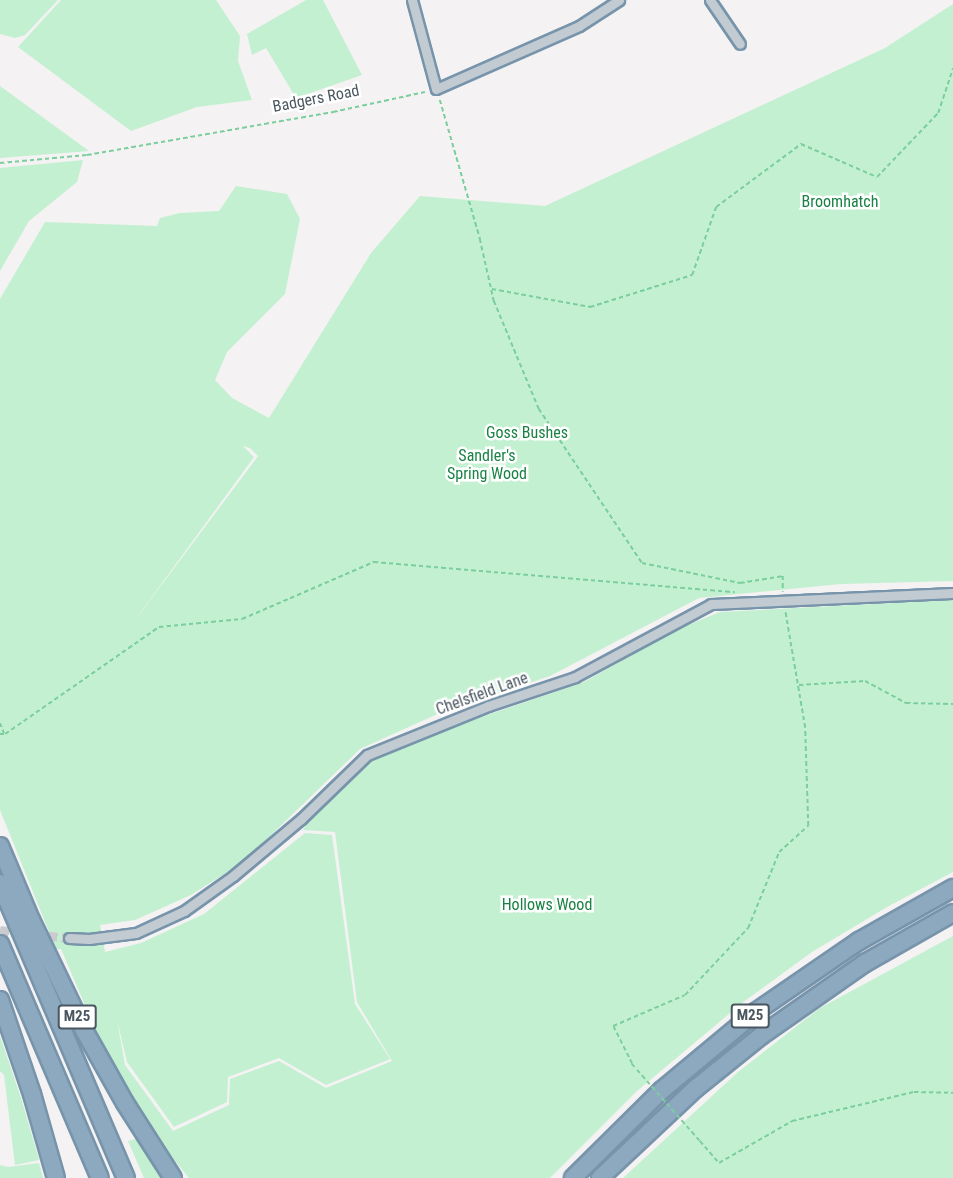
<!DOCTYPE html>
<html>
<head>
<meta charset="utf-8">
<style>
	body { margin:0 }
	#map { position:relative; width:953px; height:1178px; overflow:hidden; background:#f4f2f3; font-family:"Roboto Condensed",sans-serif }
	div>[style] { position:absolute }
	.green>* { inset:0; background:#c3f0d0 }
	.street-tunnel>* { height:9px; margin-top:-4.5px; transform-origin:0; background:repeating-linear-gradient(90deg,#cacbce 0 9px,transparent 0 13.5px) }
	.path>* { height:1.5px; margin-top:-0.75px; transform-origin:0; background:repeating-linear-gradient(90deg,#7bce9e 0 4.5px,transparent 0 7.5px) }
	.roads { filter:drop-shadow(2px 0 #7794ab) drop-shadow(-2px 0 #7794ab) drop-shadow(0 2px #7794ab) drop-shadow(0 -2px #7794ab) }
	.street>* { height:9px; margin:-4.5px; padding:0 4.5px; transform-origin:4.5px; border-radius:4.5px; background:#c1cbd1 }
	.highway>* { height:16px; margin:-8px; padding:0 8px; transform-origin:8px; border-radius:8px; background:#8ca9bf }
	.path-bridge>* { height:1.5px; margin-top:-0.75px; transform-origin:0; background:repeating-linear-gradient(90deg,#7bce9e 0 4.5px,transparent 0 7.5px) }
	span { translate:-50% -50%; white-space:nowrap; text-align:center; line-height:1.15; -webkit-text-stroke:5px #fff; paint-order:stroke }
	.shield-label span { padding:2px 4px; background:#fff; border:2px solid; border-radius:4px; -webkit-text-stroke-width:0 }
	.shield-label { font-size:15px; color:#4a5760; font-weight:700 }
	.street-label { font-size:16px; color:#4a5760 }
	.park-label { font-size:16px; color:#1a8245 }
</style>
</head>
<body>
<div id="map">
	<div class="green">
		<div style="clip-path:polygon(0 0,58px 0,25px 35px,15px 38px,0 34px)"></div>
		<div style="clip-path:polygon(61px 0,216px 0,240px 36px,238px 61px,252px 100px,197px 107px,131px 131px,18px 47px)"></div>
		<div style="clip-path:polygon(306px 0,323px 0,362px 75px,296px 98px,266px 48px,252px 55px,247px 34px)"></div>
		<div style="clip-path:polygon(evenodd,953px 4px,953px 581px,841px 584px,699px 598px,550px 676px,442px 712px,360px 749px,243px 862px,191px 895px,135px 920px,100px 925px,105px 952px,141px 943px,204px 914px,305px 833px,332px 835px,355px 1004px,390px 1059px,326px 1085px,279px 1058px,228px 1077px,227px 1102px,174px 1127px,127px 1062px,117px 1020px,125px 1065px,173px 1131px,229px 1105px,230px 1079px,279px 1061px,326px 1088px,392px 1061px,357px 1002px,335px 832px,303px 830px,311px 816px,370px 759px,426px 736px,584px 682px,678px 629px,720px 612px,953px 600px,953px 872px,887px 907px,812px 952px,742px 1003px,637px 1091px,550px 1178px,189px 1178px,154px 1135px,159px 1134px,154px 1134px,105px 1052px,61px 949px,56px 949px,0 810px,0 299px,45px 222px,157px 226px,160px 218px,180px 213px,219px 211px,236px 186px,287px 194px,300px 219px,285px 294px,227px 352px,215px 380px,232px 398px,269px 418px,371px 253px,420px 196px,545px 206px,885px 48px,953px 4px,243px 446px,250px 448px,258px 456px,130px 627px,254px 457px,243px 446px)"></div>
		<div style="clip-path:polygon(0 86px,89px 151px,0 158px)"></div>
		<div style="clip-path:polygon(83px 160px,77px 182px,29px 221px,0 271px,0 168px)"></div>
		<div style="clip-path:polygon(953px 936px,953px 1178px,623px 1178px,738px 1072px,820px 1008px)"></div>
		<div style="clip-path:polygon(0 1036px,22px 1101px,39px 1160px,15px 1165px,4px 1075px,0 1071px)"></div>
		<div style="clip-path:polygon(136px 1139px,162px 1178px,144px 1178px,128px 1141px)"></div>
		<div style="clip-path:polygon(39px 1163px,43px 1178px,0 1178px,0 1165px,8px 1167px)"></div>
	</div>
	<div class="street-tunnel">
		<div style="left:0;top:930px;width:22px;rotate:8deg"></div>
		<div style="left:35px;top:934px;width:34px;rotate:7deg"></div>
	</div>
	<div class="path">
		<div style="left:440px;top:100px;width:145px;rotate:73.9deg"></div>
		<div style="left:480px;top:239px;width:64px;rotate:77.3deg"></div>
		<div style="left:494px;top:301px;width:117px;rotate:67.4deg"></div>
		<div style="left:539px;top:409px;width:185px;rotate:56.2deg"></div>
		<div style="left:642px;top:563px;width:100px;rotate:11.5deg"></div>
		<div style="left:740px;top:583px;width:44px;rotate:-9.2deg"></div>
		<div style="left:783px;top:576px;width:16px;rotate:90deg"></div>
		<div style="left:0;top:163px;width:87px;rotate:-5.3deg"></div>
		<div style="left:87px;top:155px;width:250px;rotate:-9.9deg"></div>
		<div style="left:333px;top:112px;width:94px;rotate:-12.3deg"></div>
		<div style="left:492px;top:289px;width:100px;rotate:10.4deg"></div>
		<div style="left:590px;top:307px;width:107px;rotate:-17.4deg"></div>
		<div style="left:692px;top:275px;width:72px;rotate:-70.6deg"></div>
		<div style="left:716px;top:207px;width:106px;rotate:-36.5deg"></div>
		<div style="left:801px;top:144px;width:83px;rotate:23.5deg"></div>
		<div style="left:877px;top:177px;width:88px;rotate:-46.4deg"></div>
		<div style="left:938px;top:113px;width:47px;rotate:-71.6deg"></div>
		<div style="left:799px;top:685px;width:66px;rotate:-3.5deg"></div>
		<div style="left:865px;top:681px;width:47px;rotate:28.2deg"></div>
		<div style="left:906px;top:703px;width:47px;rotate:1.2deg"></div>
		<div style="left:0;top:723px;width:11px;rotate:68deg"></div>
		<div style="left:0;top:734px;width:5px"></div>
		<div style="left:5px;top:734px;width:188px;rotate:-34.8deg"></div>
		<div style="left:159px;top:627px;width:83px;rotate:-5.5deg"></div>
		<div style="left:242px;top:619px;width:144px;rotate:-23.4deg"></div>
		<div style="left:374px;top:562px;width:362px;rotate:4.8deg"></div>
		<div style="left:632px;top:1064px;width:42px;rotate:-116.6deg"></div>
		<div style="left:613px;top:1026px;width:78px;rotate:-23.3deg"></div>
		<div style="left:685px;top:995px;width:92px;rotate:-46.8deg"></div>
		<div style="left:748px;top:928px;width:82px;rotate:-67.8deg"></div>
		<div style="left:779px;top:852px;width:39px;rotate:-42deg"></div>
		<div style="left:808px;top:826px;width:98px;rotate:-91.8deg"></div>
		<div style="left:805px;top:728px;width:119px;rotate:-99.7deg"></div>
		<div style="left:700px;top:1141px;width:29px;rotate:49deg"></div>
		<div style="left:719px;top:1163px;width:84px;rotate:-29.9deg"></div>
		<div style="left:792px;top:1121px;width:125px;rotate:-13.4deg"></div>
		<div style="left:914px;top:1092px;width:39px;rotate:1deg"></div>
	</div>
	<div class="roads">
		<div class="street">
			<div style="left:412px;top:0;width:92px;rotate:74.9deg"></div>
			<div style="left:436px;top:89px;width:156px;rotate:-23.8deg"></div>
			<div style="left:579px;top:26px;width:48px;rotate:-33deg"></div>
			<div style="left:710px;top:0;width:53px;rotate:55.7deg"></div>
			<div style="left:69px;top:938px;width:20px;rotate:3deg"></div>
			<div style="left:89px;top:939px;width:47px;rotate:-7.3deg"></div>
			<div style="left:136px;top:933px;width:53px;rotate:-24.6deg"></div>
			<div style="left:184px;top:911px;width:60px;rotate:-35.5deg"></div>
			<div style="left:233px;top:876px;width:89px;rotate:-40deg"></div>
			<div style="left:301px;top:819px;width:92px;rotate:-44.1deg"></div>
			<div style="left:367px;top:755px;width:131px;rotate:-22deg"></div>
			<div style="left:488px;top:706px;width:92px;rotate:-18.4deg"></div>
			<div style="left:575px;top:677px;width:154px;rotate:-28.2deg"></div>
			<div style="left:711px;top:604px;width:242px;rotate:-2.6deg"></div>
		</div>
		<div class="highway">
			<div style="left:0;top:846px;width:80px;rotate:67.3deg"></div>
			<div style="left:31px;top:920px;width:124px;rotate:64.3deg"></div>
			<div style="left:85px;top:1032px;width:81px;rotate:60.6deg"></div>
			<div style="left:125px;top:1103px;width:89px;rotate:57.4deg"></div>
			<div style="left:0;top:883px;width:321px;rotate:66.9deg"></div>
			<div style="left:0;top:944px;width:254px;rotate:66.9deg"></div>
			<div style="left:0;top:1000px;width:99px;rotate:71.2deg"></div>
			<div style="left:32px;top:1094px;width:87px;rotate:74.1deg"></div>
			<div style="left:573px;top:1178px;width:124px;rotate:-44.7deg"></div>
			<div style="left:661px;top:1091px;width:125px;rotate:-39.8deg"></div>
			<div style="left:757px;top:1011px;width:124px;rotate:-34.5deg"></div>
			<div style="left:859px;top:941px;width:108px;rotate:-29.4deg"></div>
			<div style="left:600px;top:1178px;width:132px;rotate:-43.2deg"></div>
			<div style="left:696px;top:1088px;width:85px;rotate:-38.8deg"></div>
			<div style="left:762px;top:1035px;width:126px;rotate:-35deg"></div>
			<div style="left:865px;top:963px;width:101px;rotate:-29.6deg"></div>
		</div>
	</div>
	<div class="path-bridge">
		<div style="left:632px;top:1064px;width:103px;rotate:48.6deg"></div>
	</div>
	<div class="shield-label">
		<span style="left:750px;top:1016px">M25</span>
		<span style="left:77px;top:1017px">M25</span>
	</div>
	<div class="street-label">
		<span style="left:316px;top:99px;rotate:-11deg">Badgers Road</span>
		<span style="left:482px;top:694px;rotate:-20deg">Chelsfield Lane</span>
	</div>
	<div class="park-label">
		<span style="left:840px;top:202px">Broomhatch</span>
		<span style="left:527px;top:433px">Goss Bushes</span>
		<span style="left:487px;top:465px">Sandler's<br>Spring Wood</span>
		<span style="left:547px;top:905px">Hollows Wood</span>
	</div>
</div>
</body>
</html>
